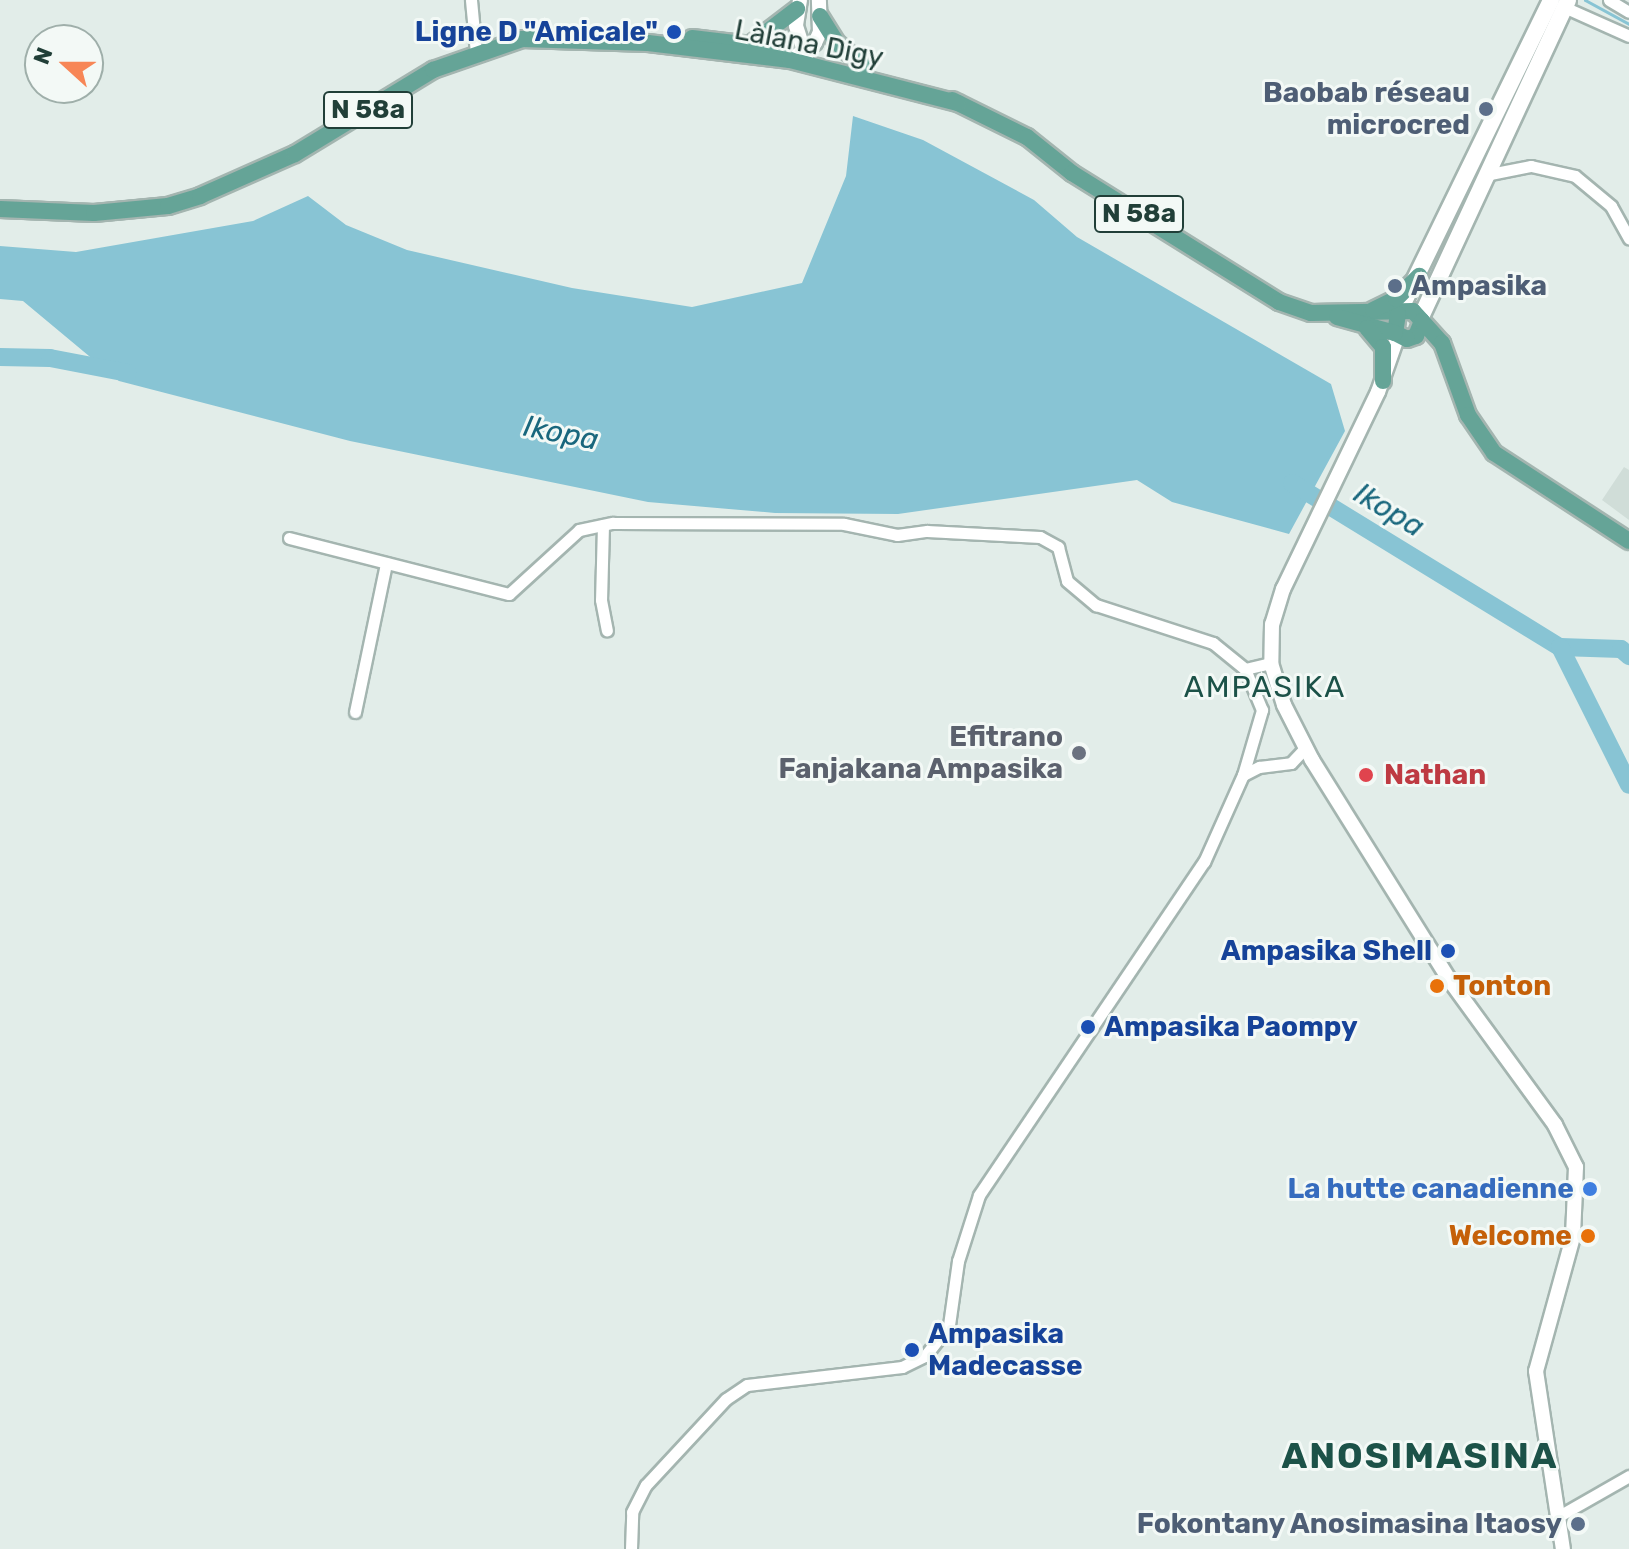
<!DOCTYPE html>
<html>
<head>
<meta charset="utf-8">
<style>
	body { margin:0 }
	#map { position:relative; width:1629px; height:1549px; overflow:hidden; background:#e2ede9; font-family:Rubik,sans-serif }
	div>[style] { position:absolute }
	.built>* { inset:0; background:#d0ddd8 }
	.water>* { inset:0; background:#88c4d4 }
	.stream>* { height:3px; margin:-1.5px; padding:0 1.5px; transform-origin:1.5px; border-radius:1.5px; background:#88c4d4 }
	.river>* { height:18px; margin:-9px; padding:0 9px; transform-origin:9px; border-radius:9px; background:#88c4d4 }
	.roads { filter:drop-shadow(2px 0 #a4b5b0) drop-shadow(-2px 0 #a4b5b0) drop-shadow(0 2px #a4b5b0) drop-shadow(0 -2px #a4b5b0) }
	.minor>* { height:11px; margin:-5.5px; padding:0 5.5px; transform-origin:5.5px; border-radius:5.5px; background:#fff }
	.tertiary>* { height:14px; margin:-7px; padding:0 7px; transform-origin:7px; border-radius:7px; background:#fff }
	.secondary>* { height:16px; margin:-8px; padding:0 8px; transform-origin:8px; border-radius:8px; background:#fff }
	.primary>* { height:16px; margin:-8px; padding:0 8px; transform-origin:8px; border-radius:8px; background:#65a497 }
	.dots>* { width:22px; height:22px; translate:-50% -50%; box-sizing:border-box; border:4px solid #f3f9f6; border-radius:50% }
	span { translate:-50% -50%; white-space:nowrap; text-align:center; line-height:1.15; -webkit-text-stroke:6px #f3f9f6; paint-order:stroke }
	.shield-label span { padding:2px 6px; background:#f3f9f6; border:2px solid; border-radius:6px; -webkit-text-stroke-width:0 }
	.shield-label { font-size:26px; color:#213f38; font-weight:700 }
	.transit-label { font-size:28px; color:#164399; font-weight:700 }
	.right { translate:-100% -50%; text-align:right }
	.left { translate:0 -50%; text-align:left }
	.street-label { font-size:28px; color:#213f38 }
	.service-label { font-size:28px; color:#4e5e75; font-weight:700 }
	.worship-label { font-size:28px; color:#5b616d; font-weight:700 }
	.health-label { font-size:28px; color:#be3a42; font-weight:700 }
	.food-label { font-size:28px; color:#c56008; font-weight:700 }
	.shop-label { font-size:28px; color:#366cbe; font-weight:700 }
	.water-label { font-size:30px; color:#19677d; font-style:italic }
	.neighbourhood-label { font-size:30px; color:#1c5248; letter-spacing:2px }
	.district-label { font-size:36px; color:#1c5248; font-weight:700; letter-spacing:2px }
	.north { position:absolute; left:24px; top:24px; width:80px; height:80px; box-sizing:border-box; background:#f3f9f6; border:2px solid #9fafaa; border-radius:50%; rotate:291deg; font-size:22px; font-weight:700; line-height:32px; text-align:center; color:#213f38 }
	.north::after { content:''; display:block; margin:auto; width:28px; height:36px; background:#f78656; clip-path:polygon(50% 0,100% 100%,50% 72%,0 100%) }
</style>
</head>
<body>
<div id="map">
	<div class="built">
		<div style="clip-path:polygon(1624px 467px,1629px 470px,1629px 520px,1602px 500px)"></div>
	</div>
	<div class="water">
		<div style="clip-path:polygon(853px 116px,923px 140px,1034px 200px,1077px 237px,1331px 384px,1345px 431px,1289px 534px,1172px 502px,1137px 480px,898px 514px,775px 513px,648px 502px,350px 441px,119px 381px,23px 301px,0 299px,0 246px,76px 252px,253px 221px,308px 196px,346px 225px,407px 250px,572px 288px,692px 307px,802px 283px,846px 176px)"></div>
	</div>
	<div class="stream">
		<div style="left:1585px;top:0;width:50px;rotate:28.6deg"></div>
	</div>
	<div class="river">
		<div style="left:0;top:357px;width:50px;rotate:1.1deg"></div>
		<div style="left:50px;top:358px;width:79px;rotate:10.9deg"></div>
		<div style="left:1292px;top:483px;width:314px;rotate:31.5deg"></div>
		<div style="left:1560px;top:647px;width:61px;rotate:1.9deg"></div>
		<div style="left:1621px;top:649px;width:11px;rotate:41deg"></div>
		<div style="left:1560px;top:647px;width:154px;rotate:63.4deg"></div>
	</div>
	<div class="roads">
		<div class="minor">
			<div style="left:471px;top:0;width:53px;rotate:84.6deg"></div>
			<div style="left:1609px;top:0;width:23px;rotate:31deg"></div>
			<div style="left:1564px;top:7px;width:71px;rotate:24deg"></div>
			<div style="left:1485px;top:175px;width:47px;rotate:-11.1deg"></div>
			<div style="left:1531px;top:166px;width:45px;rotate:12.8deg"></div>
			<div style="left:1575px;top:176px;width:47px;rotate:39.8deg"></div>
			<div style="left:1611px;top:206px;width:37px;rotate:61deg"></div>
			<div style="left:603px;top:525px;width:75px;rotate:91.5deg"></div>
			<div style="left:601px;top:600px;width:31px;rotate:79deg"></div>
			<div style="left:289px;top:538px;width:227px;rotate:14.3deg"></div>
			<div style="left:509px;top:594px;width:95px;rotate:-42.4deg"></div>
			<div style="left:579px;top:530px;width:35px;rotate:-12deg"></div>
			<div style="left:613px;top:523px;width:231px;rotate:0.2deg"></div>
			<div style="left:844px;top:524px;width:54px;rotate:11.7deg"></div>
			<div style="left:897px;top:535px;width:30px;rotate:-8deg"></div>
			<div style="left:927px;top:531px;width:113px;rotate:3deg"></div>
			<div style="left:1040px;top:537px;width:21px;rotate:29deg"></div>
			<div style="left:1058px;top:547px;width:35px;rotate:75deg"></div>
			<div style="left:1067px;top:581px;width:38px;rotate:40deg"></div>
			<div style="left:1096px;top:605px;width:123px;rotate:18deg"></div>
			<div style="left:1213px;top:643px;width:41px;rotate:39.1deg"></div>
			<div style="left:1245px;top:669px;width:27px;rotate:-13deg"></div>
			<div style="left:355px;top:712px;width:152px;rotate:-78.2deg"></div>
			<div style="left:1243px;top:775px;width:18px;rotate:-27deg"></div>
			<div style="left:1259px;top:767px;width:32px;rotate:-7deg"></div>
			<div style="left:1291px;top:763px;width:21px;rotate:-47deg"></div>
			<div style="left:1559px;top:1516px;width:81px;rotate:-29.7deg"></div>
			<div style="left:631px;top:1549px;width:37px;rotate:-88deg"></div>
			<div style="left:632px;top:1512px;width:30px;rotate:-63deg"></div>
			<div style="left:646px;top:1485px;width:117px;rotate:-47.1deg"></div>
			<div style="left:726px;top:1399px;width:25px;rotate:-34deg"></div>
			<div style="left:747px;top:1385px;width:156px;rotate:-6.6deg"></div>
			<div style="left:902px;top:1367px;width:25px;rotate:-26deg"></div>
			<div style="left:925px;top:1356px;width:39px;rotate:-52deg"></div>
			<div style="left:949px;top:1325px;width:65px;rotate:-82deg"></div>
			<div style="left:958px;top:1261px;width:69px;rotate:-72.3deg"></div>
			<div style="left:979px;top:1195px;width:402px;rotate:-56deg"></div>
			<div style="left:1204px;top:862px;width:95px;rotate:-65.9deg"></div>
			<div style="left:1243px;top:775px;width:68px;rotate:-73.7deg"></div>
			<div style="left:1262px;top:710px;width:44px;rotate:-112.5deg"></div>
		</div>
		<div class="tertiary">
			<div style="left:800px;top:0;width:26px;rotate:99deg"></div>
			<div style="left:796px;top:26px;width:33px;rotate:72deg"></div>
			<div style="left:790px;top:60px;width:30px;rotate:-34deg"></div>
			<div style="left:815px;top:43px;width:12px;rotate:-66deg"></div>
			<div style="left:820px;top:32px;width:32px;rotate:-92deg"></div>
			<div style="left:1398px;top:335px;width:60px;rotate:109.3deg"></div>
			<div style="left:1378px;top:392px;width:219px;rotate:115.7deg"></div>
			<div style="left:1283px;top:589px;width:37px;rotate:107deg"></div>
			<div style="left:1272px;top:624px;width:39px;rotate:91deg"></div>
			<div style="left:1271px;top:663px;width:44px;rotate:72.8deg"></div>
			<div style="left:1284px;top:705px;width:62px;rotate:63deg"></div>
			<div style="left:1312px;top:760px;width:257px;rotate:58deg"></div>
			<div style="left:1448px;top:978px;width:182px;rotate:53.9deg"></div>
			<div style="left:1555px;top:1125px;width:47px;rotate:63.4deg"></div>
			<div style="left:1576px;top:1167px;width:70px;rotate:92.5deg"></div>
			<div style="left:1573px;top:1237px;width:139px;rotate:105.4deg"></div>
			<div style="left:1536px;top:1371px;width:180px;rotate:81.4deg"></div>
		</div>
		<div class="secondary">
			<div style="left:1398px;top:314px;width:349px;rotate:-64deg"></div>
			<div style="left:1421px;top:317px;width:349px;rotate:-65.1deg"></div>
		</div>
		<div class="primary">
			<div style="left:820px;top:16px;width:31px;rotate:58deg"></div>
			<div style="left:836px;top:42px;width:38px;rotate:41deg"></div>
			<div style="left:692px;top:38px;width:93px;rotate:6.8deg"></div>
			<div style="left:751px;top:44px;width:58px;rotate:-37.3deg"></div>
			<div style="left:952px;top:100px;width:84px;rotate:26.3deg"></div>
			<div style="left:1027px;top:137px;width:58px;rotate:38.7deg"></div>
			<div style="left:1072px;top:173px;width:244px;rotate:31.9deg"></div>
			<div style="left:1279px;top:302px;width:34px;rotate:19deg"></div>
			<div style="left:1311px;top:313px;width:102px;rotate:-1.1deg"></div>
			<div style="left:1413px;top:311px;width:13px;rotate:48deg"></div>
			<div style="left:1422px;top:321px;width:16px;rotate:112deg"></div>
			<div style="left:1416px;top:336px;width:9px;rotate:162deg"></div>
			<div style="left:1407px;top:339px;width:13px;rotate:-153deg"></div>
			<div style="left:1395px;top:333px;width:19px;rotate:-81deg"></div>
			<div style="left:0;top:209px;width:94px;rotate:2.4deg"></div>
			<div style="left:94px;top:213px;width:74px;rotate:-5.4deg"></div>
			<div style="left:168px;top:206px;width:34px;rotate:-17deg"></div>
			<div style="left:200px;top:196px;width:104px;rotate:-23.9deg"></div>
			<div style="left:295px;top:154px;width:162px;rotate:-31.3deg"></div>
			<div style="left:433px;top:70px;width:94px;rotate:-19.2deg"></div>
			<div style="left:522px;top:39px;width:126px;rotate:1.8deg"></div>
			<div style="left:648px;top:43px;width:143px;rotate:6.8deg"></div>
			<div style="left:790px;top:60px;width:173px;rotate:14.4deg"></div>
			<div style="left:1373px;top:310px;width:25px;rotate:-26deg"></div>
			<div style="left:1396px;top:299px;width:33px;rotate:-45deg"></div>
			<div style="left:1337px;top:317px;width:60px;rotate:15.4deg"></div>
			<div style="left:1422px;top:321px;width:30px;rotate:48deg"></div>
			<div style="left:1442px;top:343px;width:77px;rotate:70.1deg"></div>
			<div style="left:1468px;top:415px;width:46px;rotate:55.6deg"></div>
			<div style="left:1494px;top:453px;width:161px;rotate:33.1deg"></div>
			<div style="left:1367px;top:328px;width:25px;rotate:50deg"></div>
			<div style="left:1383px;top:347px;width:34px;rotate:90deg"></div>
		</div>
	</div>
	<div class="dots">
		<div style="left:674px;top:32px;background:#1a4fb4"></div>
		<div style="left:1486px;top:109px;background:#5c6f8a"></div>
		<div style="left:1395px;top:286px;background:#5c6f8a"></div>
		<div style="left:1079px;top:753px;background:#6b7280"></div>
		<div style="left:1366px;top:775px;background:#e0444e"></div>
		<div style="left:1448px;top:951px;background:#1a4fb4"></div>
		<div style="left:1437px;top:986px;background:#e8710a"></div>
		<div style="left:1088px;top:1027px;background:#1a4fb4"></div>
		<div style="left:1590px;top:1189px;background:#3f7fe0"></div>
		<div style="left:1588px;top:1236px;background:#e8710a"></div>
		<div style="left:912px;top:1350px;background:#1a4fb4"></div>
		<div style="left:1578px;top:1524px;background:#5c6f8a"></div>
	</div>
	<div class="shield-label">
		<span style="left:368px;top:110px">N 58a</span>
		<span style="left:1139px;top:214px">N 58a</span>
	</div>
	<div class="transit-label">
		<span class="right" style="left:658px;top:32px">Ligne D "Amicale"</span>
		<span class="right" style="left:1432px;top:951px">Ampasika Shell</span>
		<span class="left" style="left:1104px;top:1027px">Ampasika Paompy</span>
		<span class="left" style="left:928px;top:1350px">Ampasika<br>Madecasse</span>
	</div>
	<div class="street-label">
		<span style="left:809px;top:44px;rotate:11deg">Làlana Digy</span>
	</div>
	<div class="service-label">
		<span class="right" style="left:1470px;top:109px">Baobab réseau<br>microcred</span>
		<span class="left" style="left:1411px;top:286px">Ampasika</span>
		<span class="right" style="left:1562px;top:1524px">Fokontany Anosimasina Itaosy</span>
	</div>
	<div class="worship-label">
		<span class="right" style="left:1063px;top:753px">Efitrano<br>Fanjakana Ampasika</span>
	</div>
	<div class="health-label">
		<span class="left" style="left:1384px;top:775px">Nathan</span>
	</div>
	<div class="food-label">
		<span class="left" style="left:1453px;top:986px">Tonton</span>
		<span class="right" style="left:1572px;top:1236px">Welcome</span>
	</div>
	<div class="shop-label">
		<span class="right" style="left:1574px;top:1189px">La hutte canadienne</span>
	</div>
	<div class="water-label">
		<span style="left:561px;top:433px;rotate:11deg">Ikopa</span>
		<span style="left:1389px;top:510px;rotate:31deg">Ikopa</span>
	</div>
	<div class="neighbourhood-label">
		<span style="left:1265px;top:687px">AMPASIKA</span>
	</div>
	<div class="district-label">
		<span style="left:1420px;top:1456px">ANOSIMASINA</span>
	</div>
	<div class="north">N</div>
</div>
</body>
</html>
